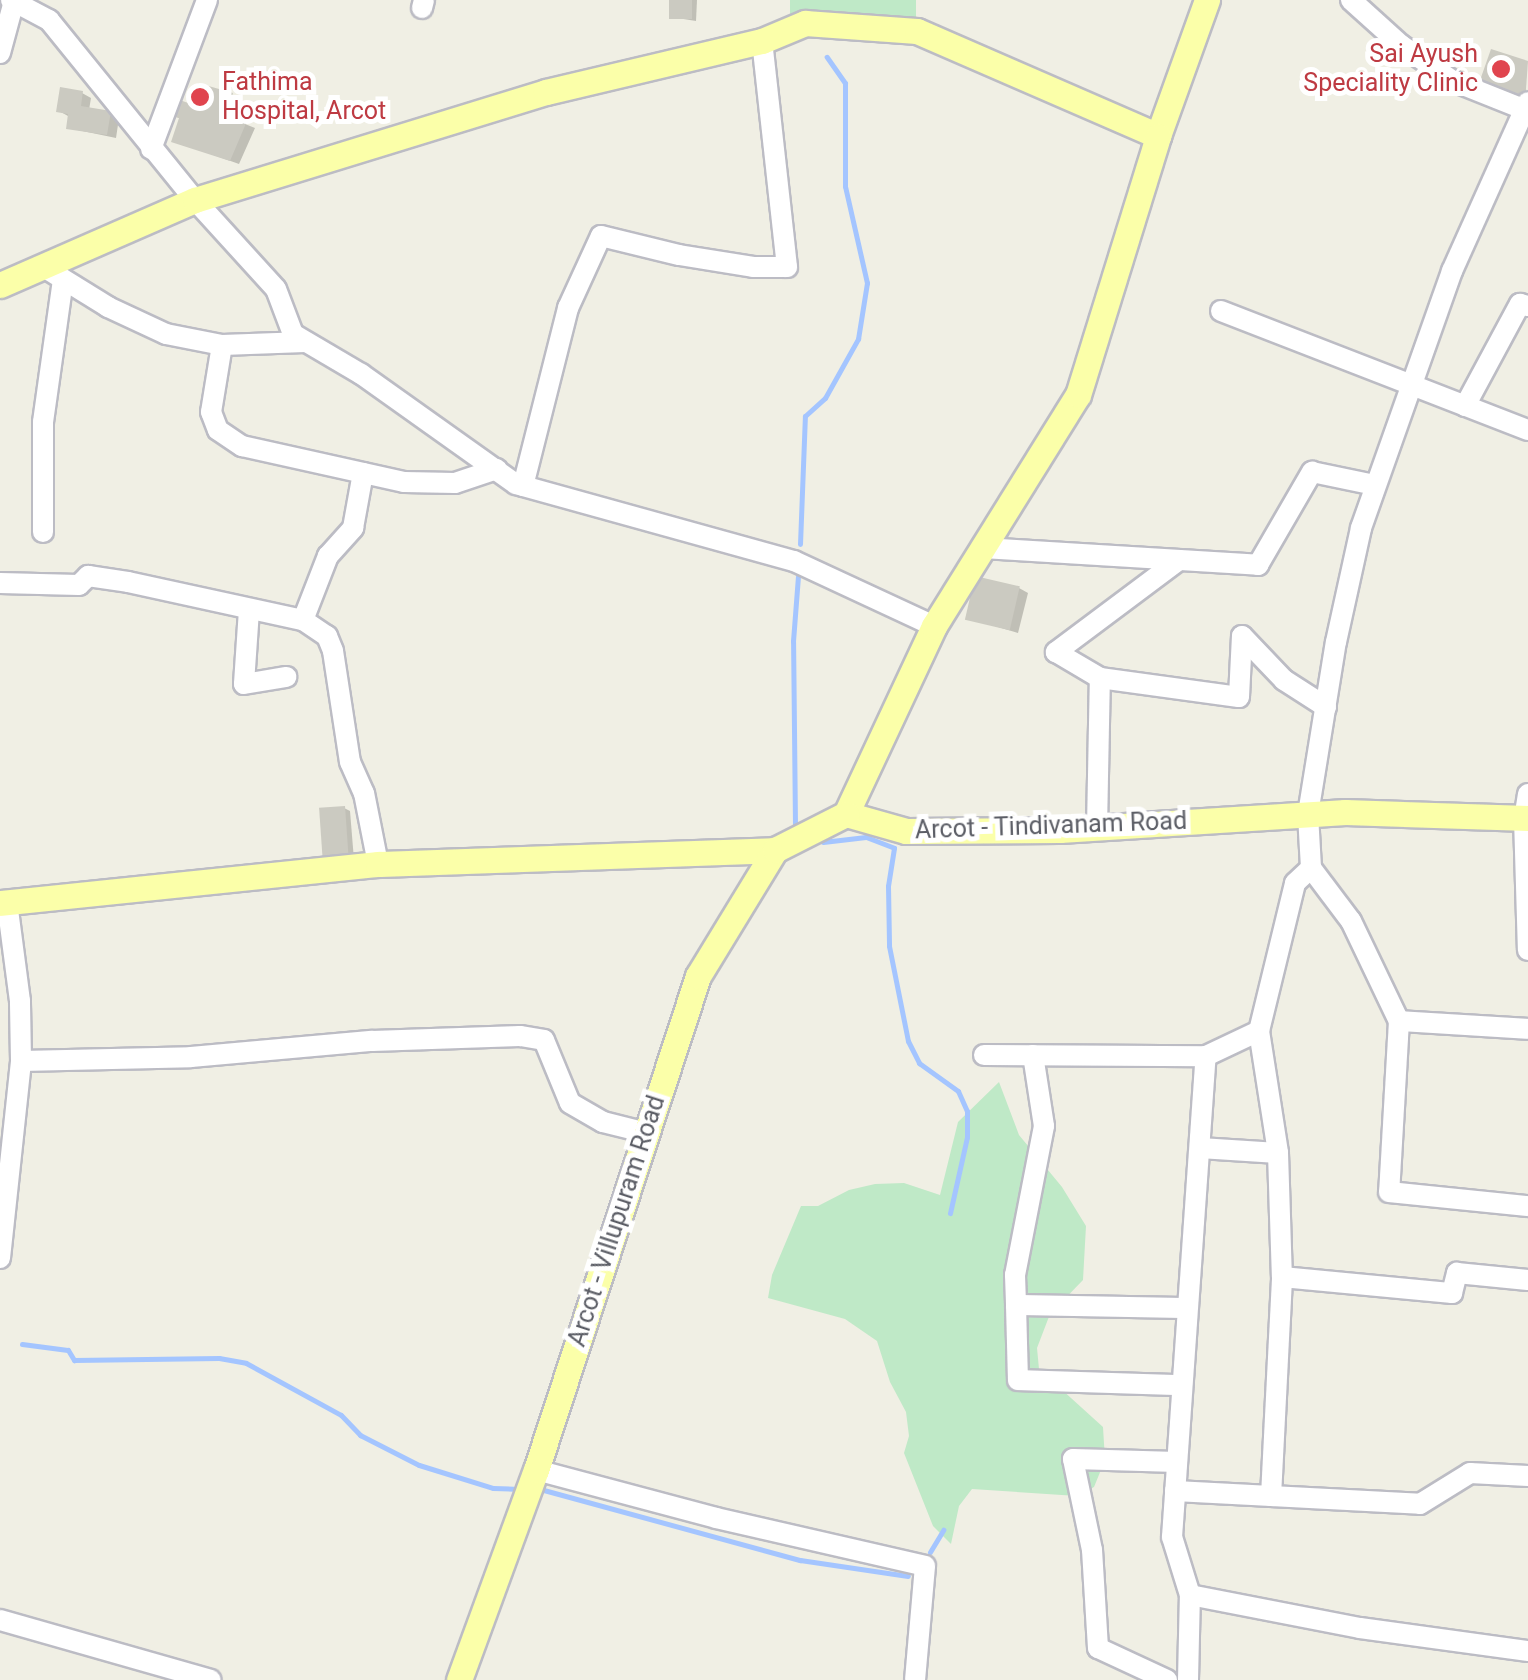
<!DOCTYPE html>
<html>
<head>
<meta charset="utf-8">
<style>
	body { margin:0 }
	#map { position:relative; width:1528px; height:1680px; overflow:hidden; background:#f0efe4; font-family:Roboto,sans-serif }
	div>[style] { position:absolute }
	.green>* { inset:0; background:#bfe9c7; transform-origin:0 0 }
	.shadow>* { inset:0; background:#0003 }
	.stream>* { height:5px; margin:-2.5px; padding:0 2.5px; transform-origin:2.5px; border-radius:2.5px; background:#a4c5ff }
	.building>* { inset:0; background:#cbcac1; transform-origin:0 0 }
	.roads { filter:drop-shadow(2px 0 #bcbcc4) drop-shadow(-2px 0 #bcbcc4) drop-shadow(0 2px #bcbcc4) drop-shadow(0 -2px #bcbcc4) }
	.minor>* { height:20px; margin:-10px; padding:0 10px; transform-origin:10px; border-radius:10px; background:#fff }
	.major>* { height:25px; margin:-12.5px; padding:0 12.5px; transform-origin:12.5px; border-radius:12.5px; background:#fbffa9 }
	.dots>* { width:28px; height:28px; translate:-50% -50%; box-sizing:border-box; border:5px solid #fff; border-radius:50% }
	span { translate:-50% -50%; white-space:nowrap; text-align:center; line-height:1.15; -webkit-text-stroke:10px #fff; paint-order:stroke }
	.health-label { font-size:25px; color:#be3a42 }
	.right { translate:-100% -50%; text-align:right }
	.left { translate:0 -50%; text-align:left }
	.street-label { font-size:25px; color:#5c5e66 }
</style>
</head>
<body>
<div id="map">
	<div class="green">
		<div style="left:790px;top:0;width:126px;height:18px"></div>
		<div style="clip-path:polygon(999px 1082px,1019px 1135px,1062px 1187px,1086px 1226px,1083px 1280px,1050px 1314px,1037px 1348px,1039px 1369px,1103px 1427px,1105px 1460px,1094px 1487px,1077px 1496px,972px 1489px,959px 1506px,951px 1544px,933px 1526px,904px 1453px,909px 1436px,906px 1412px,890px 1382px,877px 1341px,845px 1319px,768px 1298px,772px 1275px,801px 1206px,818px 1206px,849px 1190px,875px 1184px,904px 1183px,940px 1195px,958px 1122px)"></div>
	</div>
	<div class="shadow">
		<div style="clip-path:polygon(671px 0,697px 0,696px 21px,671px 17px)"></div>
		<div style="clip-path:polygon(82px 93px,91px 98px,89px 110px,119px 118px,116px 138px,68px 128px,68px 116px,59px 111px)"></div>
		<div style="clip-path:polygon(232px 96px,240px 101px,235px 120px,255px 128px,239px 164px,174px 141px,181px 119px,171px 114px)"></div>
		<div style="clip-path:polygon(1019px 588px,1028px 593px,1018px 633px,968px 618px)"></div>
		<div style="clip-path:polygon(344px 808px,350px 811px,354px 860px,331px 862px)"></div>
	</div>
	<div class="stream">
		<div style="left:800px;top:544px;width:128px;rotate:-87.8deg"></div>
		<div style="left:805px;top:416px;width:27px;rotate:-42deg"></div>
		<div style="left:825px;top:398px;width:68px;rotate:-60.8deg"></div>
		<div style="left:858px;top:339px;width:57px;rotate:-80.9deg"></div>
		<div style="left:867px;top:283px;width:99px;rotate:-102.8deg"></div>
		<div style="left:845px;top:186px;width:103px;rotate:-90deg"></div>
		<div style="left:845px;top:83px;width:32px;rotate:-125deg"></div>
		<div style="left:795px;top:825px;width:184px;rotate:-90.6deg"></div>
		<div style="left:793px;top:641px;width:65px;rotate:-85.6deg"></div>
		<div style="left:823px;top:842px;width:43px;rotate:-6.6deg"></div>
		<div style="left:866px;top:837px;width:30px;rotate:21deg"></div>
		<div style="left:894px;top:848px;width:38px;rotate:99deg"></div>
		<div style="left:888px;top:886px;width:60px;rotate:89deg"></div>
		<div style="left:889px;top:946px;width:97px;rotate:78.7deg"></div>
		<div style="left:908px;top:1041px;width:25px;rotate:63deg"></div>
		<div style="left:919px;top:1063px;width:48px;rotate:35.7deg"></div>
		<div style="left:958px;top:1091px;width:22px;rotate:66deg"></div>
		<div style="left:967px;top:1111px;width:26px;rotate:90deg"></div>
		<div style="left:967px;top:1137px;width:78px;rotate:102.6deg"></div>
		<div style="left:22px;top:1344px;width:46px;rotate:7.4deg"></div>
		<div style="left:68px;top:1350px;width:12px;rotate:59deg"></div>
		<div style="left:74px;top:1360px;width:145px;rotate:-0.8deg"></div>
		<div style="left:219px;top:1358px;width:27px;rotate:10deg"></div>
		<div style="left:246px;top:1363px;width:108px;rotate:28.7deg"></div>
		<div style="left:341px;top:1415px;width:28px;rotate:46deg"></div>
		<div style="left:360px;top:1435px;width:66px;rotate:27deg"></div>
		<div style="left:419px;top:1465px;width:77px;rotate:17.3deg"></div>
		<div style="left:493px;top:1488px;width:26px;rotate:2deg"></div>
		<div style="left:540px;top:1489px;width:270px;rotate:15.3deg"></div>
		<div style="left:800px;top:1560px;width:109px;rotate:8.4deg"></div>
		<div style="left:930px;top:1552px;width:26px;rotate:-59deg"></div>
	</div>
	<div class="building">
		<div style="left:669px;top:0;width:23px;height:19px"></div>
		<div style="clip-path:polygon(1491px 49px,1528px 61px,1525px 103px,1478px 86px)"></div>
		<div style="clip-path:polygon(198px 83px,233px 93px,226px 114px,247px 121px,230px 161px,171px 142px,179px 118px,168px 115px,174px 98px,191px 104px)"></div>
		<div style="clip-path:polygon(60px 87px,83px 91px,81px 106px,111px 111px,107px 135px,66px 129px,68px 114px,56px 112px)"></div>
		<div style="left:975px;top:576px;width:46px;height:45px;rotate:13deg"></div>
		<div style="left:345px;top:806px;width:52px;height:26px;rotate:86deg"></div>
	</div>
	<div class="roads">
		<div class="minor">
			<div style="left:11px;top:0;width:43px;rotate:27.8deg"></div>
			<div style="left:49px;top:20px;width:232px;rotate:51deg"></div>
			<div style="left:195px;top:200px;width:120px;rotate:47.7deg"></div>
			<div style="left:276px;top:289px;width:48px;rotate:69.3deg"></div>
			<div style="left:293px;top:334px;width:79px;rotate:30.5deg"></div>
			<div style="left:361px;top:374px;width:190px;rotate:35.4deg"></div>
			<div style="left:516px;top:484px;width:288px;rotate:15.5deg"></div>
			<div style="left:794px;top:561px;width:154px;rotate:24.9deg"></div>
			<div style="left:1351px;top:0;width:67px;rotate:42deg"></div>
			<div style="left:1401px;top:45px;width:63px;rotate:34.7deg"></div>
			<div style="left:1453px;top:81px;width:81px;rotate:21.8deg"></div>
			<div style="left:422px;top:8px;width:8px;rotate:-76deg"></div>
			<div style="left:0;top:53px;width:54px;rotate:-74.9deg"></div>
			<div style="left:151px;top:149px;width:159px;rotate:-69.4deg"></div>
			<div style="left:42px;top:266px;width:78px;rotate:31.8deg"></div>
			<div style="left:108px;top:307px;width:64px;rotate:25deg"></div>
			<div style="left:166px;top:334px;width:57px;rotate:11.1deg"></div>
			<div style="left:222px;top:345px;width:83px;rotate:-2.1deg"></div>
			<div style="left:1221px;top:311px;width:329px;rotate:21.2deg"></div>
			<div style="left:222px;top:345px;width:68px;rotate:99.3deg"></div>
			<div style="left:211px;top:412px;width:19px;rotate:69deg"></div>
			<div style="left:218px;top:430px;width:29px;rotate:34deg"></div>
			<div style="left:242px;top:446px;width:166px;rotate:12.5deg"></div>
			<div style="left:404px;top:482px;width:51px;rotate:1.1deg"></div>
			<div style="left:455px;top:483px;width:44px;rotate:-18.4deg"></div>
			<div style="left:1465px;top:406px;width:116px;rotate:-61.7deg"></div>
			<div style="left:1520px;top:304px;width:8px;rotate:14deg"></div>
			<div style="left:523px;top:486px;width:184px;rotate:-75.8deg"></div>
			<div style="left:568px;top:308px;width:79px;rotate:-65.4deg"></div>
			<div style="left:601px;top:236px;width:80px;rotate:13.7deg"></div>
			<div style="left:679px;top:255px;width:75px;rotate:9.2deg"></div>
			<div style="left:753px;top:267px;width:34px"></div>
			<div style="left:787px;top:267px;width:227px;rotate:-96.3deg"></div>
			<div style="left:43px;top:532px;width:110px;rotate:-90deg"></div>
			<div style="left:43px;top:422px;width:144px;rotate:-82deg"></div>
			<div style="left:983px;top:548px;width:276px;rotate:3.5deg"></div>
			<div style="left:1258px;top:565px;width:108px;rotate:-59.9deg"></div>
			<div style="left:1312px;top:472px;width:64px;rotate:11.7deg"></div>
			<div style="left:1179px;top:560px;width:154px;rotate:143.2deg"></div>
			<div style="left:1056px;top:652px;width:51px;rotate:30.6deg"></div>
			<div style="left:1100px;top:678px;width:140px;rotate:7.8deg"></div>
			<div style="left:1239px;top:697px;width:61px;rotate:-87.2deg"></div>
			<div style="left:1242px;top:636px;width:61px;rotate:46.3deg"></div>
			<div style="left:1284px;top:680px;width:50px;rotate:32.7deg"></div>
			<div style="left:0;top:583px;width:79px;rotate:1.5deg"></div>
			<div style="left:79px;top:585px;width:13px;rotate:-45deg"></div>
			<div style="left:88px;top:576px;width:40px;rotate:8.5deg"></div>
			<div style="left:128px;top:582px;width:179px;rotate:12.3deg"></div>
			<div style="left:303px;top:620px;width:29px;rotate:34deg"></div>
			<div style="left:327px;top:636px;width:16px;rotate:68deg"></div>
			<div style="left:333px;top:651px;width:112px;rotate:81.3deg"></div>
			<div style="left:350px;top:762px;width:34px;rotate:66deg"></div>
			<div style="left:364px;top:793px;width:72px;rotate:78.8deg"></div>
			<div style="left:249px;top:610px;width:74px;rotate:93.9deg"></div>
			<div style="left:244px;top:684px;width:43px;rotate:-9.5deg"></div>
			<div style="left:303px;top:620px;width:69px;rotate:-68.7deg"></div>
			<div style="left:328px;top:556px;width:38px;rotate:-48deg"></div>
			<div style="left:353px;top:528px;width:56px;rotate:-79.7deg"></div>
			<div style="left:1528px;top:794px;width:24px;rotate:99deg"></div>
			<div style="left:1524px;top:818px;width:132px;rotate:88.3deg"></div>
			<div style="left:1097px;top:828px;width:150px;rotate:-88.9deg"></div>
			<div style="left:1311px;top:868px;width:66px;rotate:53deg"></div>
			<div style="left:1351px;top:921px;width:111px;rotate:64.4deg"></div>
			<div style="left:1399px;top:1021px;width:129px;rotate:3.5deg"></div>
			<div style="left:1399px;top:1021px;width:171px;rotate:93.3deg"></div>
			<div style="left:1389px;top:1192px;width:140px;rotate:5.8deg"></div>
			<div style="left:1259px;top:1031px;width:123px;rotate:81.1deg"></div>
			<div style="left:984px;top:1055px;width:222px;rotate:0.3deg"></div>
			<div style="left:1206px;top:1056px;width:59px;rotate:-25.3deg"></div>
			<div style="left:1259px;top:1031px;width:152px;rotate:-76.3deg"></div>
			<div style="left:1295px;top:883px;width:22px;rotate:-43deg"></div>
			<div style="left:1311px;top:868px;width:54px;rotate:-93.2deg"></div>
			<div style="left:1308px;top:814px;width:174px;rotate:-80.8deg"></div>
			<div style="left:1336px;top:642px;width:117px;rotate:-77.6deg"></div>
			<div style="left:1361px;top:528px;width:273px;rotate:-70.5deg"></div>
			<div style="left:1452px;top:271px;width:185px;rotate:-65.8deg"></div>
			<div style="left:1033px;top:1055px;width:72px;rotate:81.2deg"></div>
			<div style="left:1044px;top:1126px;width:152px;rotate:101deg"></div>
			<div style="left:1015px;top:1275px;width:30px;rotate:88deg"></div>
			<div style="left:1016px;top:1305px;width:171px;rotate:1deg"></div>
			<div style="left:21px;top:1061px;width:170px;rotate:-1.3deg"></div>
			<div style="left:191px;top:1057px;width:182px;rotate:-5.1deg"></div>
			<div style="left:372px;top:1041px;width:148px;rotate:-1.9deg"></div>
			<div style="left:520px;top:1036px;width:24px;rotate:9deg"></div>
			<div style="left:544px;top:1040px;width:68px;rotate:67.6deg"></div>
			<div style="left:570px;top:1103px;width:38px;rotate:30deg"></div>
			<div style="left:603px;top:1122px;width:45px;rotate:14deg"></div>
			<div style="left:1200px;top:1148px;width:78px;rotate:3.7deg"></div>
			<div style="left:1278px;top:1153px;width:124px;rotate:88.2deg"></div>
			<div style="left:1282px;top:1277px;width:171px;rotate:5.4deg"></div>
			<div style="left:1452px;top:1293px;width:21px;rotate:-76deg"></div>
			<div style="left:1457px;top:1273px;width:71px;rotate:5.6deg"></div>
			<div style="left:0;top:1258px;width:198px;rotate:-83.9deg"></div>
			<div style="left:21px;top:1061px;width:60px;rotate:-91deg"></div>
			<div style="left:20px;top:1001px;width:100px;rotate:-97.5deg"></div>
			<div style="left:1016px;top:1305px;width:75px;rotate:88.5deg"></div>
			<div style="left:1018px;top:1380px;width:163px;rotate:1.8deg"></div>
			<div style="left:536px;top:1470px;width:186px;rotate:14.9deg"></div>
			<div style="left:716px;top:1518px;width:214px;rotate:12.9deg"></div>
			<div style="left:925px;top:1566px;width:114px;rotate:95deg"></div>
			<div style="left:1175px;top:1491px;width:245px;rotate:3deg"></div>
			<div style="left:1420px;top:1504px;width:59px;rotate:-31.8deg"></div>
			<div style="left:1470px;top:1473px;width:58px;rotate:3deg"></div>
			<div style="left:1271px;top:1496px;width:219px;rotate:-87.1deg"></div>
			<div style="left:1190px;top:1595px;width:173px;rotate:11deg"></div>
			<div style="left:1360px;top:1628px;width:170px;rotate:7.8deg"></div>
			<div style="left:0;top:1620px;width:219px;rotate:15.9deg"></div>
			<div style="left:1167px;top:1680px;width:76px;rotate:-155.1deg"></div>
			<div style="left:1098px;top:1648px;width:98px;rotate:-93.5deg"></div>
			<div style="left:1092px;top:1550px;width:93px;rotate:-101.8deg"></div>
			<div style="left:1073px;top:1459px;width:104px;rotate:1.7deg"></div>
			<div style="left:1188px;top:1680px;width:85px;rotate:-88.7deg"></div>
			<div style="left:1190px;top:1595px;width:61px;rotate:-107.2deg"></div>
			<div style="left:1172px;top:1537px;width:482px;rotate:-86deg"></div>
		</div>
		<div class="major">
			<div style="left:0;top:285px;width:213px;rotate:-23.6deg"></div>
			<div style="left:195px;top:200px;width:367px;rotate:-17.1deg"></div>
			<div style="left:546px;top:92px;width:222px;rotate:-13.3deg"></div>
			<div style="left:762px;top:41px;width:47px;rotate:-22.7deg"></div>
			<div style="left:805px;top:23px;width:112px;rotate:4.1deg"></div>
			<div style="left:917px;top:31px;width:263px;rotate:23.5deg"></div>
			<div style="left:1158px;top:136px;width:145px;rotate:-70.2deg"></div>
			<div style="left:846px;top:814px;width:208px;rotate:-64.9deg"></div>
			<div style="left:934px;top:626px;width:272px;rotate:-58.1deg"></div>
			<div style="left:1078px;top:395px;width:271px;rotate:-72.8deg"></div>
			<div style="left:846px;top:814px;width:62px;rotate:15.8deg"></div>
			<div style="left:906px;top:831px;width:154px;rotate:-0.4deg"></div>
			<div style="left:1060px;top:830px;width:286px;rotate:-3.6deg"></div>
			<div style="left:1345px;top:812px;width:183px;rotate:1.9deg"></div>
			<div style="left:0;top:903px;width:380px;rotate:-5.9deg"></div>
			<div style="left:378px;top:864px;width:397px;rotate:-2deg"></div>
			<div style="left:459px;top:1680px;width:224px;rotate:-69.9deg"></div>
			<div style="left:536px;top:1470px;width:520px;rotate:-71.84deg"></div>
			<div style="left:698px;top:976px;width:148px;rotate:-58.6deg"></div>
			<div style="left:775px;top:850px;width:80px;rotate:-26.9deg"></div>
		</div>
	</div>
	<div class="dots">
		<div style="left:1501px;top:69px;background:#e0444e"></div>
		<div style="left:200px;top:97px;background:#e0444e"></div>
	</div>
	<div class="health-label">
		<span class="right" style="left:1478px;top:69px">Sai Ayush<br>Speciality Clinic</span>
		<span class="left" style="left:222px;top:97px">Fathima<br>Hospital, Arcot</span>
	</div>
	<div class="street-label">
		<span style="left:1051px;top:826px;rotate:-2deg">Arcot - Tindivanam Road</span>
		<span style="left:617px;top:1221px;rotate:-72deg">Arcot - Villupuram Road</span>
	</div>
</div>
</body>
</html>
